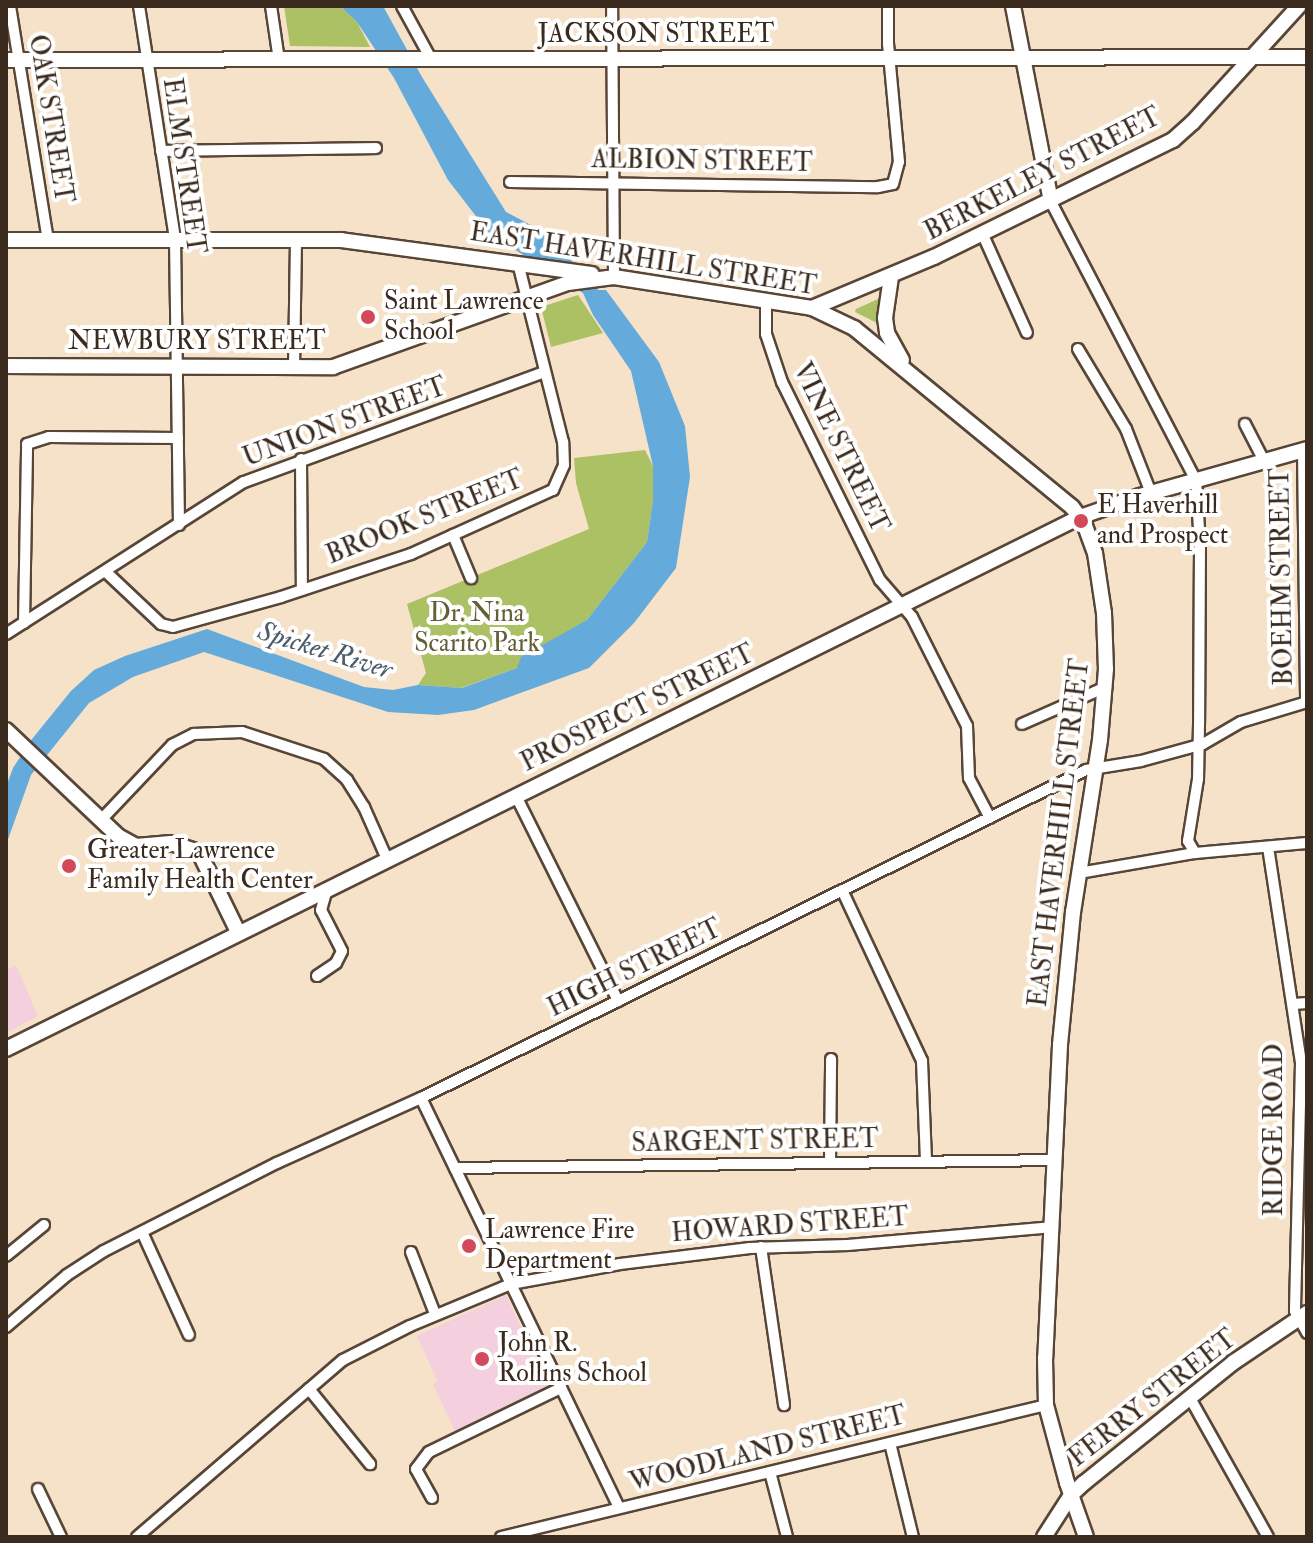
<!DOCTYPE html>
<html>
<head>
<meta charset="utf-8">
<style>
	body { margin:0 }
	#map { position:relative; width:1313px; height:1543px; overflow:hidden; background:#f5e2c8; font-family:"IM FELL Double Pica",serif }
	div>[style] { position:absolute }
	.built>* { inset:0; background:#f4cfde }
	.green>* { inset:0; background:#acc064 }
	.water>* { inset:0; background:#64abdb }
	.roads { filter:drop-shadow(2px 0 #574638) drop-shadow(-2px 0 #574638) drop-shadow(0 2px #574638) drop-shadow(0 -2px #574638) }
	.street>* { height:10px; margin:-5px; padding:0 5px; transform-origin:5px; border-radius:5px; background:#fff }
	.secondary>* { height:14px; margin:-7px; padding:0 7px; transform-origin:7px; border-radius:7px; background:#fff }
	.dots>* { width:22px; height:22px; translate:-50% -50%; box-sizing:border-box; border:4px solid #fff; border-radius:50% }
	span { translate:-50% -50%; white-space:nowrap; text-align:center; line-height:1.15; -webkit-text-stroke:8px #fff; paint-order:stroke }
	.street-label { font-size:26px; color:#3b2a1e }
	.poi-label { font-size:26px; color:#3b2a1e }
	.left { translate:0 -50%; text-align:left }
	.park-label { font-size:26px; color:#635e36 }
	.water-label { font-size:28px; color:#4b5e6a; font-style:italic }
	.frame { position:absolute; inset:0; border:8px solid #3b2a1e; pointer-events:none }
</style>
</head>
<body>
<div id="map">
	<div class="built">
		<div style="clip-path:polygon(16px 965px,38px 1016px,6px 1033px,6px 970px)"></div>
		<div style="clip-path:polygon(506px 1295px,549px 1388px,455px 1431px,433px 1384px,438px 1382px,417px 1336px)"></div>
	</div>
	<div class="green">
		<div style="clip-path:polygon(284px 6px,340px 6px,357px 22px,370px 47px,290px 46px)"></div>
		<div style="clip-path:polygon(578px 295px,603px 333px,551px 347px,541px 307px)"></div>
		<div style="clip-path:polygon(878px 299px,879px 324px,855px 312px,856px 309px)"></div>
		<div style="clip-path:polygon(645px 450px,653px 466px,653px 500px,647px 542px,587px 620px,517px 668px,461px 688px,418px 685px,426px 673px,407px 604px,589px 529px,576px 483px,574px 458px)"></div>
	</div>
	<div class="water">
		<div style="clip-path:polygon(340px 6px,383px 6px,422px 77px,506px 212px,548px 234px,598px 290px,606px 290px,659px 362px,685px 426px,690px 477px,676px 568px,634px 623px,589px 668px,474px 710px,438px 715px,388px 712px,204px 652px,133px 677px,89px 703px,31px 775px,6px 845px,6px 787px,13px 768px,32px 739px,71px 691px,94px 670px,125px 656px,207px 629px,364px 687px,393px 690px,418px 685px,462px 688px,517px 668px,521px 657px,587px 620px,647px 542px,653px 500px,653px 466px,631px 371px,593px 315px,583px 293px,489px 233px,448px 180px,394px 78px,357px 22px)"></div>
	</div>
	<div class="roads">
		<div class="street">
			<div style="left:10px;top:6px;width:237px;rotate:80.8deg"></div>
			<div style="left:139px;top:6px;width:235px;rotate:81.2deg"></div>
			<div style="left:175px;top:238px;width:287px;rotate:89.2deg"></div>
			<div style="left:271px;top:6px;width:55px;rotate:81.6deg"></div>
			<div style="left:402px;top:6px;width:60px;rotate:61.3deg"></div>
			<div style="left:161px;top:151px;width:215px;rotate:-0.8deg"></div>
			<div style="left:510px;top:182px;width:368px;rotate:0.8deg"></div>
			<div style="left:878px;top:187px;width:15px;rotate:-11deg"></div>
			<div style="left:893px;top:184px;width:23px;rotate:-75deg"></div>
			<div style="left:899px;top:162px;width:119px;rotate:-95.3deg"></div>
			<div style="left:888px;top:44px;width:38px;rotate:-90deg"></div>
			<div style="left:1051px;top:202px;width:314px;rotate:62.5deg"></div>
			<div style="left:1196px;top:480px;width:66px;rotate:86.5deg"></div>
			<div style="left:1200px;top:546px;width:178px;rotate:90.3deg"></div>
			<div style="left:1199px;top:724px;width:55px;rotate:91deg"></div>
			<div style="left:1198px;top:779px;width:63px;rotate:99.2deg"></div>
			<div style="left:1188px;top:841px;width:14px;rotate:60deg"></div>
			<div style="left:983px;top:235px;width:107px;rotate:65.8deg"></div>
			<div style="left:607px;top:276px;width:7px;rotate:8deg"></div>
			<div style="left:614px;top:277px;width:271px;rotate:-90.4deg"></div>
			<div style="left:766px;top:301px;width:33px;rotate:90deg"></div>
			<div style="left:766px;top:334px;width:51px;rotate:71.6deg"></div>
			<div style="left:782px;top:382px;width:221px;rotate:63.7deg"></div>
			<div style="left:880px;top:580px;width:49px;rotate:49.1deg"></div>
			<div style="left:912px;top:617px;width:122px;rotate:63.2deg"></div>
			<div style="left:967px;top:726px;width:52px;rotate:87.8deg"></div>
			<div style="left:969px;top:778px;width:45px;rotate:62.3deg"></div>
			<div style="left:1078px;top:349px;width:93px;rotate:59deg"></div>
			<div style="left:1126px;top:429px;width:69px;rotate:68.7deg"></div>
			<div style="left:294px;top:368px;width:129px;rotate:-89.1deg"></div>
			<div style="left:1245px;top:424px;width:42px;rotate:62.8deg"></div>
			<div style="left:1303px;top:450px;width:252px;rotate:89.3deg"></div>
			<div style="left:301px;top:459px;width:131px;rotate:89.6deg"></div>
			<div style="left:453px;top:535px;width:47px;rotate:67.3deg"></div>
			<div style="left:106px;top:572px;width:76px;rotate:43.4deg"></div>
			<div style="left:161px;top:624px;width:12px;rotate:14deg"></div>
			<div style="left:173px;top:627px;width:112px;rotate:-15.5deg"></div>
			<div style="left:281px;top:597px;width:137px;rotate:-18.3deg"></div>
			<div style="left:411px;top:554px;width:156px;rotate:-24.3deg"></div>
			<div style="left:553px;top:490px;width:27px;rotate:-66deg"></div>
			<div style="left:564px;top:465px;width:23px;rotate:-92deg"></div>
			<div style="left:563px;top:442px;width:185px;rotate:-104.1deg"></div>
			<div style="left:24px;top:623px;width:179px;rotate:-89deg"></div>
			<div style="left:27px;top:444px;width:23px;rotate:-18deg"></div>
			<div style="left:49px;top:437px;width:129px;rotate:0.4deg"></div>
			<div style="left:6px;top:634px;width:282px;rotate:-32.6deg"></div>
			<div style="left:244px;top:482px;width:320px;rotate:-20.1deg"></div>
			<div style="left:1022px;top:724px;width:92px;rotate:-23.8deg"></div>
			<div style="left:516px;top:796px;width:229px;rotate:63.5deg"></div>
			<div style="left:100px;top:821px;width:105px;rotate:-46.5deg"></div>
			<div style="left:172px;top:745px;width:25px;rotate:-27deg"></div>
			<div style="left:194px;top:734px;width:48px;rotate:-2.4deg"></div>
			<div style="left:242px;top:732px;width:86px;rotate:18.2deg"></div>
			<div style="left:324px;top:759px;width:31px;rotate:42deg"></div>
			<div style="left:347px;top:780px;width:32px;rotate:58deg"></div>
			<div style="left:364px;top:807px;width:57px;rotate:66.1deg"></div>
			<div style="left:1268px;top:847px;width:219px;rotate:81.3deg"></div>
			<div style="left:1301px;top:1063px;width:248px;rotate:91.4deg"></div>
			<div style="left:1295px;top:1311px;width:25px;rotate:61deg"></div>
			<div style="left:1079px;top:873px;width:118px;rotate:-9.8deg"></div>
			<div style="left:1195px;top:853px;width:112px;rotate:-5.1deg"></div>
			<div style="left:842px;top:890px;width:189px;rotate:64.9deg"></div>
			<div style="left:922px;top:1061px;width:100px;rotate:87.7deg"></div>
			<div style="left:317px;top:976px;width:23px;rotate:-34deg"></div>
			<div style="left:336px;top:963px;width:13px;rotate:-63deg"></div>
			<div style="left:342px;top:951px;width:46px;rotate:-117.1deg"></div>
			<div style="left:321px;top:910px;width:22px;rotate:-74deg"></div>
			<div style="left:1294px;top:1004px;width:13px;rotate:-4deg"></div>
			<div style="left:421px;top:1098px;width:455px;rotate:64.2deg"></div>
			<div style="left:830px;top:1163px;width:104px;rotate:-89.4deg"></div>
			<div style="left:455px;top:1168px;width:600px;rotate:-0.76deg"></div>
			<div style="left:142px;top:1232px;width:113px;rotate:65.5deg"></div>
			<div style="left:761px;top:1247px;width:160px;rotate:81.7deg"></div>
			<div style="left:411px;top:1252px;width:66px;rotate:68.8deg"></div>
			<div style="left:6px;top:1256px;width:49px;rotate:-39.2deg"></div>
			<div style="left:6px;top:1327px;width:80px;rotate:-40.4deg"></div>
			<div style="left:67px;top:1275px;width:44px;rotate:-33deg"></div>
			<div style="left:104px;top:1251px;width:194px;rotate:-27deg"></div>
			<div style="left:277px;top:1163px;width:158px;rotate:-24.3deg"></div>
			<div style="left:421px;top:1098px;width:741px;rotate:-26.25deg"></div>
			<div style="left:1086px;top:770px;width:56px;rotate:-9.3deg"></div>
			<div style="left:1141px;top:761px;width:64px;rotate:-15.3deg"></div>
			<div style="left:1203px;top:744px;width:44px;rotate:-30.1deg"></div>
			<div style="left:1241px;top:722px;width:69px;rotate:-16.9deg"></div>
			<div style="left:309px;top:1389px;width:97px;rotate:50.9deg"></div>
			<div style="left:1190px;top:1398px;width:159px;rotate:60.7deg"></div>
			<div style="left:890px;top:1443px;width:97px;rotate:76.3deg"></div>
			<div style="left:770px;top:1472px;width:67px;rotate:75.3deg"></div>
			<div style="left:38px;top:1489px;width:53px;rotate:64.4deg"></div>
			<div style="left:432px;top:1498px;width:33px;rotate:-119deg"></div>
			<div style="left:416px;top:1469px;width:21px;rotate:-53deg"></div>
			<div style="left:429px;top:1452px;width:147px;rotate:-25.9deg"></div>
			<div style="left:137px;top:1537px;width:272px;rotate:-40.7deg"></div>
			<div style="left:343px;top:1360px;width:75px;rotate:-26.9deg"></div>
			<div style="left:410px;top:1326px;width:109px;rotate:-22.6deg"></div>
			<div style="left:511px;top:1284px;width:111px;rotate:-10.4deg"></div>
			<div style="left:620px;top:1264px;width:131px;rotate:-7deg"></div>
			<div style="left:750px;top:1248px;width:97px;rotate:-1.8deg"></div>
			<div style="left:847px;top:1245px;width:205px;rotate:-5deg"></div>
			<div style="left:501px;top:1537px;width:561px;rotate:-13.61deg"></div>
		</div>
		<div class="secondary">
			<div style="left:1013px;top:6px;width:200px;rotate:79deg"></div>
			<div style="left:6px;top:60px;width:1301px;rotate:-0.13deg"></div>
			<div style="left:6px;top:240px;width:335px"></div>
			<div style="left:341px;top:240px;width:253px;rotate:7.7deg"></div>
			<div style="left:891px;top:277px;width:41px;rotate:98.3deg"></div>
			<div style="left:885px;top:318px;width:15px;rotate:82deg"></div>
			<div style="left:887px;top:333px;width:31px;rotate:61deg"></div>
			<div style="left:812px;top:308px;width:132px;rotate:-22.7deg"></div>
			<div style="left:934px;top:257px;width:266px;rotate:-26.1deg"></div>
			<div style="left:1173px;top:140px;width:27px;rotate:-42deg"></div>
			<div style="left:1193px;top:122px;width:157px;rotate:-47.6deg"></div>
			<div style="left:6px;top:366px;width:327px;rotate:0.2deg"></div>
			<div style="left:333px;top:367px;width:250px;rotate:-19.7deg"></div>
			<div style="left:568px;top:283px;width:46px;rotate:-7.4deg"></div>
			<div style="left:614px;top:277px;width:200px;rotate:8.9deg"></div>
			<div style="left:812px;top:308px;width:47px;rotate:25.5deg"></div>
			<div style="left:854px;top:328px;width:282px;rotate:39.4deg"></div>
			<div style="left:1072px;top:507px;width:20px;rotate:53deg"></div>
			<div style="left:1084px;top:523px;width:32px;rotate:70deg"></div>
			<div style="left:1095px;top:553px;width:61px;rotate:81.5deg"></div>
			<div style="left:1104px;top:613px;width:56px;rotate:88deg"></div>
			<div style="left:1106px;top:669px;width:71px;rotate:94.8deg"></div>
			<div style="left:1100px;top:740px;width:174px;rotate:98.9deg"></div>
			<div style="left:1073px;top:912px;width:134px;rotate:95.6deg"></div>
			<div style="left:1060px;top:1045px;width:313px;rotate:92.7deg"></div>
			<div style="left:1045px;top:1358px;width:47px;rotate:88.8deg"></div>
			<div style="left:1046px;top:1405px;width:81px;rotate:74.9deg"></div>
			<div style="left:1067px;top:1483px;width:57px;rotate:70.6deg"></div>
			<div style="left:6px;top:730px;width:154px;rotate:43.4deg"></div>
			<div style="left:118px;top:836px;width:21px;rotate:29deg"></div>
			<div style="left:136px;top:846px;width:35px;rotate:-5deg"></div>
			<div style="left:171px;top:843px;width:29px;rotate:18deg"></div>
			<div style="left:199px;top:852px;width:89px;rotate:64deg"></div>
			<div style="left:6px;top:1049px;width:1199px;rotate:-26.35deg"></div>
			<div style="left:1080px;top:517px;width:64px;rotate:-19.3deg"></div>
			<div style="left:1140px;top:496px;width:173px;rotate:-15.7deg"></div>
			<div style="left:1044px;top:1537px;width:50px;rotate:-57.3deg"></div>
			<div style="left:1071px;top:1495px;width:18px;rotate:-43deg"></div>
			<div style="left:1084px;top:1483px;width:193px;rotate:-38.9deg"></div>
			<div style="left:1234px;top:1362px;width:88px;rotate:-33.9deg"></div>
		</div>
	</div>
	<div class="dots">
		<div style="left:368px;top:317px;background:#d1495b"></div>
		<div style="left:1081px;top:521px;background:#d1495b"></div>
		<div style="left:69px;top:866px;background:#d1495b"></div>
		<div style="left:469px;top:1246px;background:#d1495b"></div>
		<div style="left:482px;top:1359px;background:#d1495b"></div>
	</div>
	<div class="street-label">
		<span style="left:656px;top:35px">JACKSON STREET</span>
		<span style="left:50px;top:119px;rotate:81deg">OAK STREET</span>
		<span style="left:702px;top:162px;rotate:1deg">ALBION STREET</span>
		<span style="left:183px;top:166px;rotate:82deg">ELM STREET</span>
		<span style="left:1043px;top:175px;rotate:-27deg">BERKELEY STREET</span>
		<span style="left:643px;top:260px;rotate:9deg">EAST HAVERHILL STREET</span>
		<span style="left:197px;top:342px">NEWBURY STREET</span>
		<span style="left:345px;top:423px;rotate:-20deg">UNION STREET</span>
		<span style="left:840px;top:448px;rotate:64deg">VINE STREET</span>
		<span style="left:425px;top:518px;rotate:-22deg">BROOK STREET</span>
		<span style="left:1283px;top:577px;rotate:-91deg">BOEHM STREET</span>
		<span style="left:638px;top:709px;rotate:-26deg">PROSPECT STREET</span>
		<span style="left:1060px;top:833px;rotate:-83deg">EAST HAVERHILL STREET</span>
		<span style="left:635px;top:969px;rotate:-26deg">HIGH STREET</span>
		<span style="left:1275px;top:1130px;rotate:-90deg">RIDGE ROAD</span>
		<span style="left:755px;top:1142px;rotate:-1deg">SARGENT STREET</span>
		<span style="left:790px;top:1226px;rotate:-4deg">HOWARD STREET</span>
		<span style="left:1153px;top:1399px;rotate:-38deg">FERRY STREET</span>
		<span style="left:768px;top:1450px;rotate:-14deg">WOODLAND STREET</span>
	</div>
	<div class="poi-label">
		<span class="left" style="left:384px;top:317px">Saint Lawrence<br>School</span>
		<span class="left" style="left:1097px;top:521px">E Haverhill<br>and Prospect</span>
		<span class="left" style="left:87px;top:866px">Greater Lawrence<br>Family Health Center</span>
		<span class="left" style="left:485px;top:1246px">Lawrence Fire<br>Department</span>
		<span class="left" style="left:498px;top:1359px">John R.<br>Rollins School</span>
	</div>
	<div class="park-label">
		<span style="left:477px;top:629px">Dr. Nina<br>Scarito Park</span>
	</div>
	<div class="water-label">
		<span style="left:325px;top:651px;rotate:17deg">Spicket River</span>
	</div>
	<div class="frame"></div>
</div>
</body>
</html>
